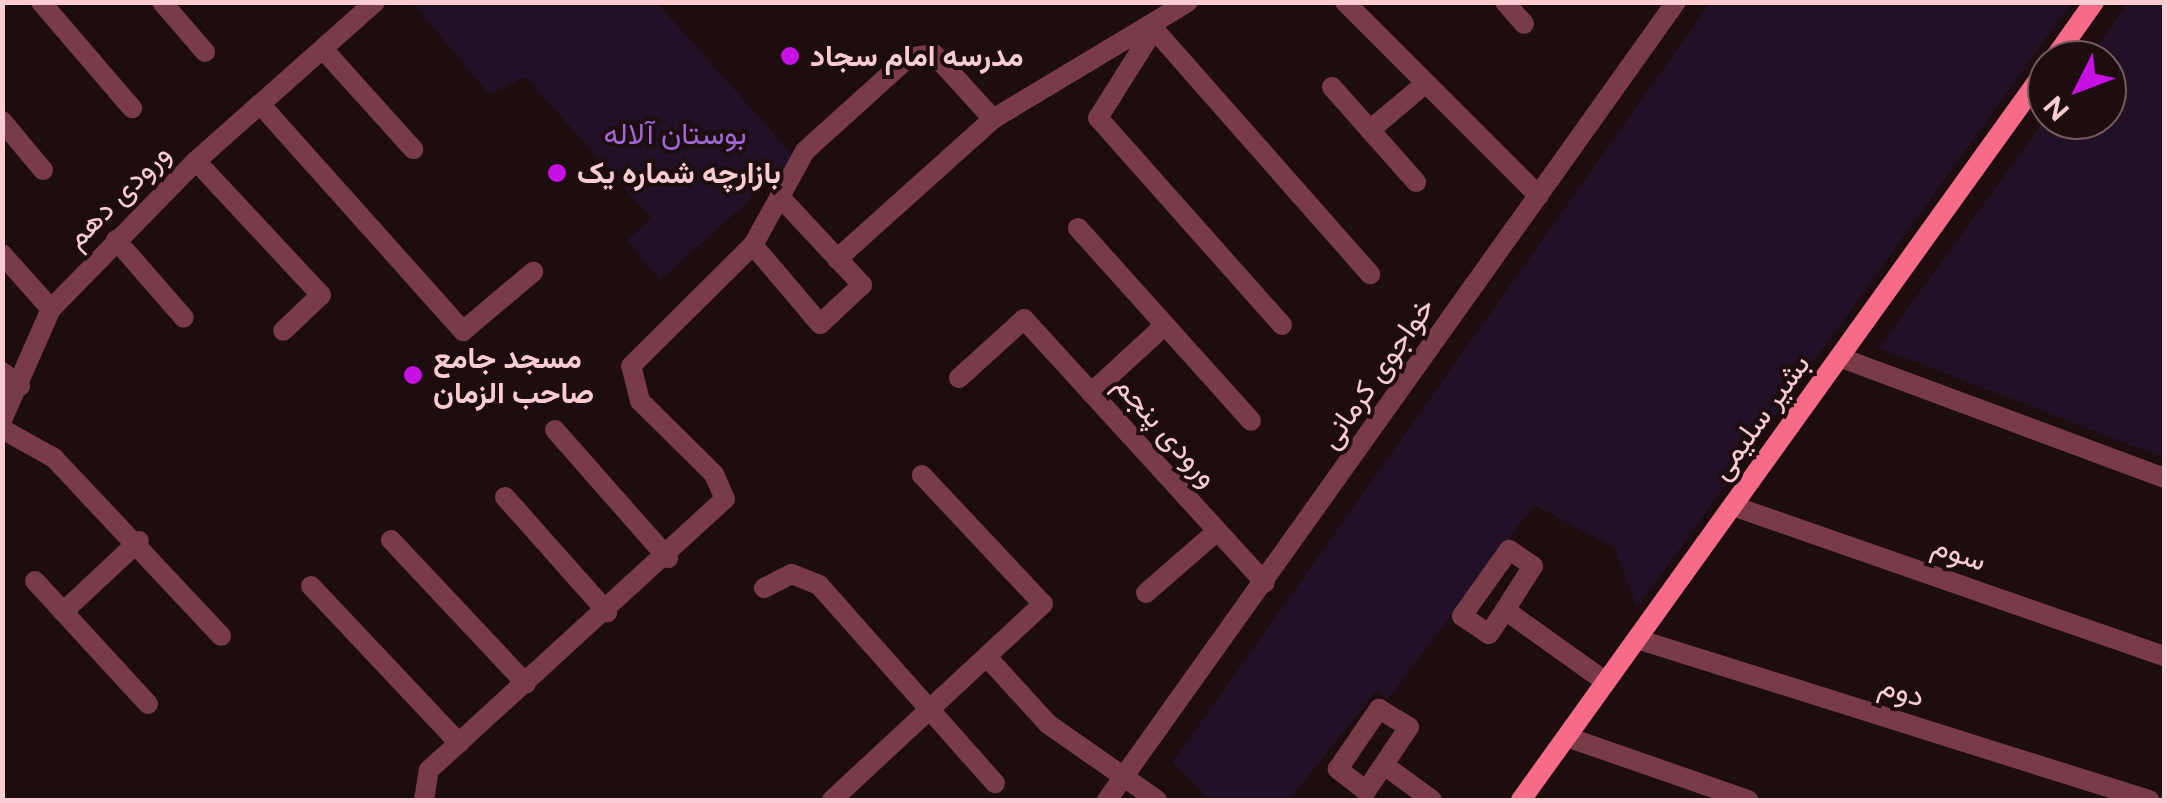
<!DOCTYPE html>
<html>
<head>
<meta charset="utf-8">
<style>
	body { margin:0 }
	#map { position:relative; width:2167px; height:803px; overflow:hidden; background:#1d0d0e; font-family:Figtree,Vazirmatn,sans-serif }
	div>[style] { position:absolute }
	.green>* { inset:0; background:#211127 }
	.minor>* { height:20px; margin:-10px; padding:0 10px; transform-origin:10px; border-radius:10px; background:#793b48 }
	.secondary>* { height:20px; margin:-10px; padding:0 10px; transform-origin:10px; border-radius:10px; background:#f56b88 }
	.dots>* { width:28px; height:28px; translate:-50% -50%; box-sizing:border-box; border:5px solid #1d0d0e; border-radius:50% }
	span { translate:-50% -50%; white-space:nowrap; text-align:center; line-height:1.15; -webkit-text-stroke:8px #1d0d0e; paint-order:stroke }
	.poi-label { font-size:30px; color:#fbcdd3; font-weight:700 }
	.left { translate:0 -50%; text-align:left }
	.park-label { font-size:30px; color:#a067d7 }
	.street-label { font-size:30px; color:#fbcdd3 }
	.frame { position:absolute; inset:0; border:5px solid #fbcdd3; pointer-events:none }
	.north { position:absolute; left:2027px; top:40px; width:100px; height:100px; box-sizing:border-box; background:#1d0d0e; border:2px solid #765a5d; border-radius:50%; rotate:228deg; font-size:28px; font-weight:700; line-height:40px; text-align:center; color:#fbcdd3 }
	.north::after { content:''; display:block; margin:auto; width:35px; height:45px; background:#c710e4; clip-path:polygon(50% 0,100% 100%,50% 72%,0 100%) }
</style>
</head>
<body>
<div id="map">
	<div class="green">
		<div style="clip-path:polygon(413px 3px,657px 3px,796px 159px,660px 280px,627px 241px,651px 218px,526px 77px,489px 94px)"></div>
		<div style="clip-path:polygon(1710px 3px,2071px 3px,1637px 608px,1614px 547px,1534px 505px,1388px 699px,1376px 691px,1289px 800px,1209px 800px,1173px 762px)"></div>
		<div style="clip-path:polygon(2128px 3px,2164px 3px,2164px 458px,1879px 348px,2047px 117px,2107px 120px,2107px 60px,2088px 60px)"></div>
	</div>
	<div class="minor">
		<div style="left:41px;top:2px;width:140px;rotate:49.4deg"></div>
		<div style="left:162px;top:2px;width:66px;rotate:49.3deg"></div>
		<div style="left:1345px;top:2px;width:274px;rotate:45deg"></div>
		<div style="left:1505px;top:2px;width:29px;rotate:49deg"></div>
		<div style="left:323px;top:49px;width:135px;rotate:48deg"></div>
		<div style="left:1332px;top:87px;width:127px;rotate:48.5deg"></div>
		<div style="left:260px;top:104px;width:305px;rotate:48.2deg"></div>
		<div style="left:463px;top:331px;width:92px;rotate:-40.1deg"></div>
		<div style="left:2px;top:121px;width:64px;rotate:50.1deg"></div>
		<div style="left:1370px;top:130px;width:67px;rotate:-40.1deg"></div>
		<div style="left:196px;top:161px;width:183px;rotate:47deg"></div>
		<div style="left:321px;top:295px;width:52px;rotate:136.5deg"></div>
		<div style="left:781px;top:198px;width:119px;rotate:47deg"></div>
		<div style="left:862px;top:285px;width:57px;rotate:137.1deg"></div>
		<div style="left:820px;top:324px;width:104px;rotate:-130.3deg"></div>
		<div style="left:753px;top:245px;width:107px;rotate:-61deg"></div>
		<div style="left:805px;top:151px;width:139px;rotate:-42.1deg"></div>
		<div style="left:908px;top:58px;width:26px;rotate:-9deg"></div>
		<div style="left:934px;top:54px;width:88px;rotate:47.8deg"></div>
		<div style="left:1078px;top:228px;width:259px;rotate:48.1deg"></div>
		<div style="left:116px;top:240px;width:103px;rotate:48.9deg"></div>
		<div style="left:2px;top:254px;width:74px;rotate:48.3deg"></div>
		<div style="left:837px;top:259px;width:210px;rotate:-41.9deg"></div>
		<div style="left:993px;top:119px;width:227px;rotate:-31deg"></div>
		<div style="left:1282px;top:325px;width:277px;rotate:-131.6deg"></div>
		<div style="left:1098px;top:118px;width:105px;rotate:-57.8deg"></div>
		<div style="left:1154px;top:29px;width:327px;rotate:48.6deg"></div>
		<div style="left:1839px;top:357px;width:347px;rotate:20.4deg"></div>
		<div style="left:2px;top:372px;width:23px;rotate:38deg"></div>
		<div style="left:959px;top:378px;width:88px;rotate:-42.2deg"></div>
		<div style="left:1024px;top:319px;width:357px;rotate:47.6deg"></div>
		<div style="left:1091px;top:393px;width:100px;rotate:-42.6deg"></div>
		<div style="left:2px;top:420px;width:121px;rotate:-66.2deg"></div>
		<div style="left:51px;top:309px;width:207px;rotate:-45.6deg"></div>
		<div style="left:196px;top:161px;width:239px;rotate:-41.6deg"></div>
		<div style="left:2px;top:429px;width:60px;rotate:29.1deg"></div>
		<div style="left:54px;top:458px;width:244px;rotate:46.8deg"></div>
		<div style="left:555px;top:430px;width:171px;rotate:48.6deg"></div>
		<div style="left:505px;top:497px;width:154px;rotate:48.4deg"></div>
		<div style="left:1733px;top:506px;width:456px;rotate:19.2deg"></div>
		<div style="left:391px;top:540px;width:197px;rotate:46.8deg"></div>
		<div style="left:35px;top:581px;width:167px;rotate:47.4deg"></div>
		<div style="left:311px;top:586px;width:216px;rotate:46.7deg"></div>
		<div style="left:764px;top:588px;width:31px;rotate:-27deg"></div>
		<div style="left:792px;top:574px;width:29px;rotate:22deg"></div>
		<div style="left:819px;top:585px;width:265px;rotate:48.4deg"></div>
		<div style="left:1146px;top:593px;width:94px;rotate:-41.1deg"></div>
		<div style="left:1505px;top:610px;width:52px;rotate:-57.5deg"></div>
		<div style="left:1533px;top:566px;width:29px;rotate:-146deg"></div>
		<div style="left:1509px;top:550px;width:81px;rotate:125.5deg"></div>
		<div style="left:1462px;top:616px;width:32px;rotate:34deg"></div>
		<div style="left:1489px;top:634px;width:29px;rotate:-56deg"></div>
		<div style="left:1505px;top:610px;width:124px;rotate:35.5deg"></div>
		<div style="left:63px;top:612px;width:104px;rotate:-43.1deg"></div>
		<div style="left:1637px;top:639px;width:537px;rotate:17.46deg"></div>
		<div style="left:987px;top:657px;width:91px;rotate:47.7deg"></div>
		<div style="left:1048px;top:724px;width:133px;rotate:34.9deg"></div>
		<div style="left:1379px;top:709px;width:35px;rotate:31deg"></div>
		<div style="left:1409px;top:727px;width:77px;rotate:123.9deg"></div>
		<div style="left:1366px;top:791px;width:36px;rotate:-142deg"></div>
		<div style="left:1338px;top:769px;width:73px;rotate:-55.7deg"></div>
		<div style="left:1567px;top:737px;width:192px;rotate:19.2deg"></div>
		<div style="left:1384px;top:765px;width:59px;rotate:36.1deg"></div>
		<div style="left:424px;top:800px;width:30px;rotate:-81deg"></div>
		<div style="left:429px;top:770px;width:401px;rotate:-42.5deg"></div>
		<div style="left:725px;top:499px;width:27px;rotate:-114deg"></div>
		<div style="left:714px;top:474px;width:104px;rotate:-135.4deg"></div>
		<div style="left:640px;top:401px;width:36px;rotate:-104deg"></div>
		<div style="left:631px;top:366px;width:172px;rotate:-44.8deg"></div>
		<div style="left:832px;top:800px;width:288px;rotate:-42.9deg"></div>
		<div style="left:1043px;top:604px;width:177px;rotate:-133.2deg"></div>
		<div style="left:1107px;top:800px;width:980px;rotate:-54.51deg"></div>
	</div>
	<div class="secondary">
		<div style="left:2053px;top:60px;width:71px;rotate:-54.7deg"></div>
		<div style="left:1521px;top:800px;width:901px;rotate:-54.3deg"></div>
	</div>
	<div class="dots">
		<div style="left:790px;top:56px;background:#c710e4"></div>
		<div style="left:557px;top:173px;background:#c710e4"></div>
		<div style="left:413px;top:375px;background:#c710e4"></div>
	</div>
	<div class="poi-label">
		<span class="left" style="left:810px;top:56px">مدرسه امام سجاد</span>
		<span class="left" style="left:577px;top:173px">بازارچه شماره یک</span>
		<span class="left" style="left:433px;top:375px">مسجد جامع<br>صاحب الزمان</span>
	</div>
	<div class="park-label">
		<span style="left:675px;top:134px">بوستان آلاله</span>
	</div>
	<div class="street-label">
		<span style="left:118px;top:196px;rotate:-45deg">ورودی دهم</span>
		<span style="left:1377px;top:373px;rotate:-55deg">خواجوی کرمانی</span>
		<span style="left:1760px;top:417px;rotate:-54deg">بشیر سلیمی</span>
		<span style="left:1166px;top:431px;rotate:48deg">ورودی پنجم</span>
		<span style="left:1959px;top:553px;rotate:19deg">سوم</span>
		<span style="left:1902px;top:691px;rotate:18deg">دوم</span>
	</div>
	<div class="frame"></div>
	<div class="north">N</div>
</div>
</body>
</html>
